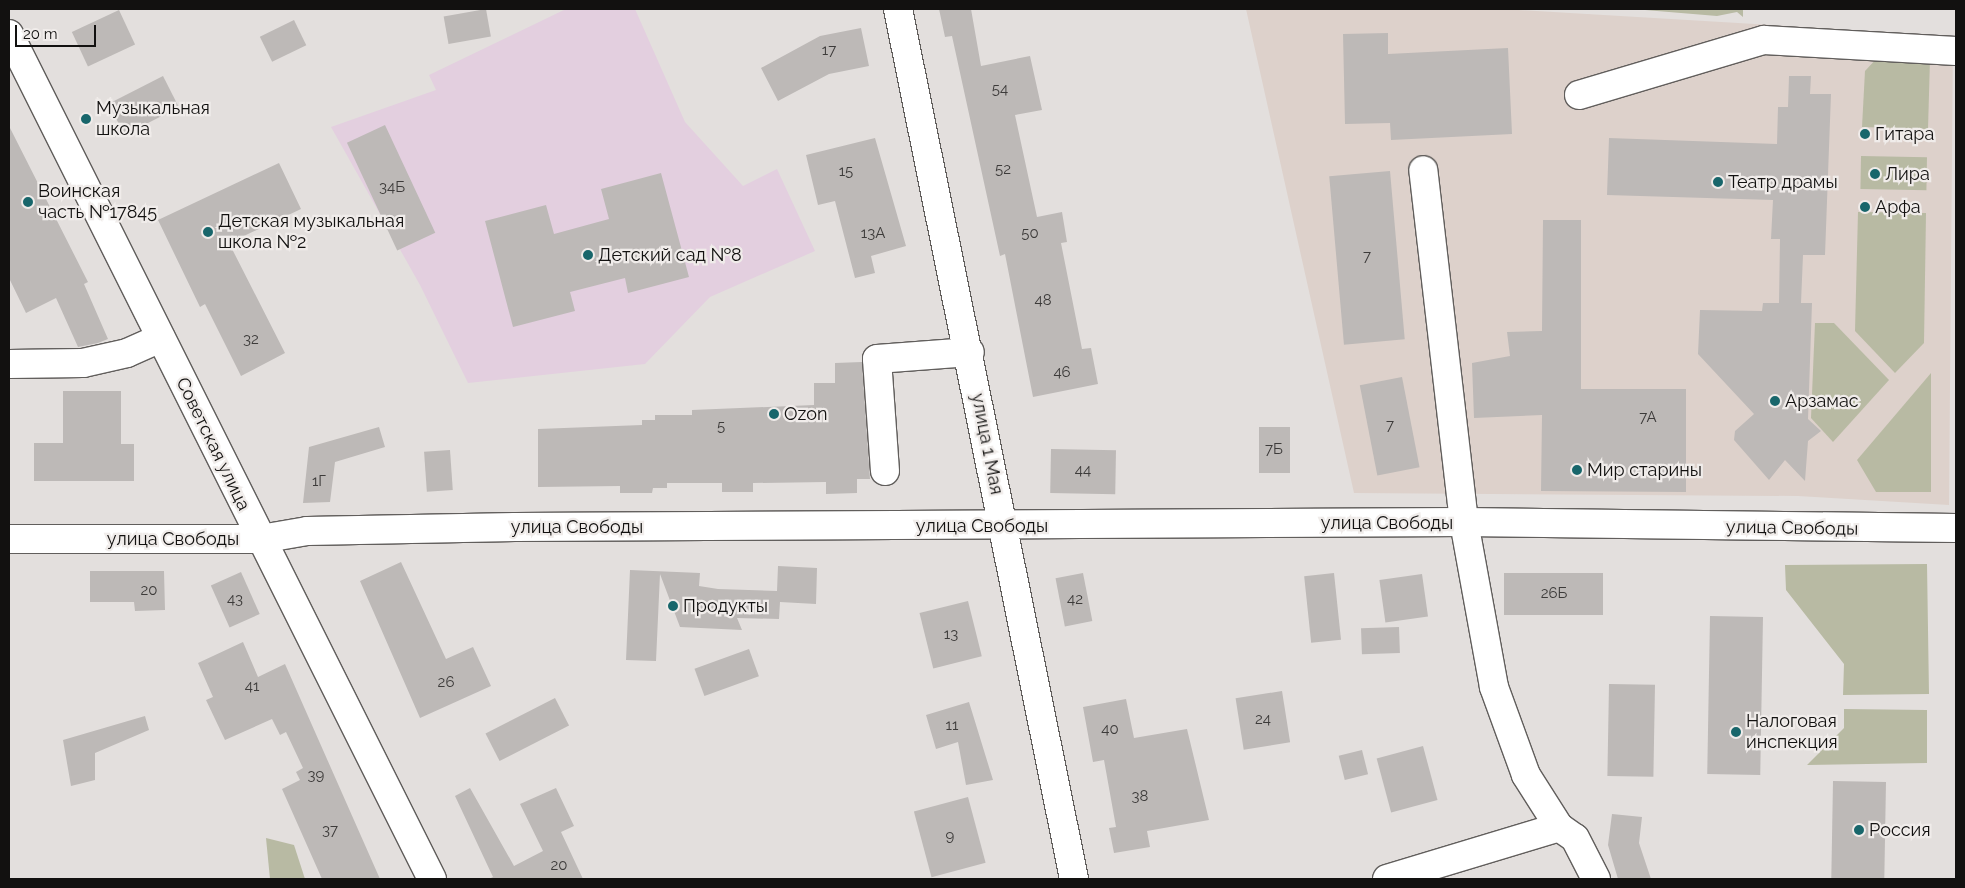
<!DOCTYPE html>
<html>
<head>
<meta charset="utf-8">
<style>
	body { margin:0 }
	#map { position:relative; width:1965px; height:888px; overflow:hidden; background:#e3dfdd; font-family:Raleway,sans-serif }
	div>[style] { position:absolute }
	.built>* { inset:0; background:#ddd1cb }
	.education>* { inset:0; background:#e3cfdf }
	.green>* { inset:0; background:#b8baa3; transform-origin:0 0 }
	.building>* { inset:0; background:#bdb9b7; transform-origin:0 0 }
	.roads { filter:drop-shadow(1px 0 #615e5c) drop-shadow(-1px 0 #615e5c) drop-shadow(0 1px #615e5c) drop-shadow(0 -1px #615e5c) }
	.minor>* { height:28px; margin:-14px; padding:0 14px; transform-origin:14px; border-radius:14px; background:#fff }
	.dots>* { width:14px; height:14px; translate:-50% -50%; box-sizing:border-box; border:2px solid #f0ecea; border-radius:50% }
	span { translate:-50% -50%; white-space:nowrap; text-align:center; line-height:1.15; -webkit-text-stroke:4.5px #f0ecea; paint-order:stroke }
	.number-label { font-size:15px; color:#3d3b3a }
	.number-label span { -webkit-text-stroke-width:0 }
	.poi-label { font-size:18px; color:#121110 }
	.left { translate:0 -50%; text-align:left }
	.street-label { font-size:18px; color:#121110 }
	.frame { position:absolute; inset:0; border:10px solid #121110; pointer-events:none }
	.scale { position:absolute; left:15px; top:25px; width:81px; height:22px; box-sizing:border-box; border:2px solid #121110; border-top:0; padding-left:6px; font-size:15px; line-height:18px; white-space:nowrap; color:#121110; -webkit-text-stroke:4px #f0ecea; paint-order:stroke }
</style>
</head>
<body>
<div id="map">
	<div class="built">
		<div style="clip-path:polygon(1246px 9px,1503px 9px,1953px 36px,1949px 505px,1798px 496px,1354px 493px)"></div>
	</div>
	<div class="education">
		<div style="clip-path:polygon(566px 9px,635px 9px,685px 122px,743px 186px,777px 169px,815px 251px,710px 297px,645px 364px,468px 383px,420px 285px,331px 127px,436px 90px,429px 75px)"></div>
	</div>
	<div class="green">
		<div style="clip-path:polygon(1633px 9px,1743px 9px,1743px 17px,1737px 12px,1717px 16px)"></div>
		<div style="clip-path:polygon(1878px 57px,1930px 59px,1928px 129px,1862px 127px,1865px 71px)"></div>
		<div style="left:1861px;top:156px;width:66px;height:33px;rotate:1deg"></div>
		<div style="clip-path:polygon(1858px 212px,1926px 213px,1924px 343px,1895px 373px,1855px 331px)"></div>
		<div style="clip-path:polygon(1815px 323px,1834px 323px,1889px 380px,1833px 442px,1811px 418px)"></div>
		<div style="clip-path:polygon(1931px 373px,1931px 492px,1876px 492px,1857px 460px)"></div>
		<div style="clip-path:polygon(1927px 564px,1929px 694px,1843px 695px,1844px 664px,1786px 590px,1785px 565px)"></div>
		<div style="clip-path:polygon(1844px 709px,1927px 710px,1927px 763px,1807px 765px,1844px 728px)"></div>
		<div style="clip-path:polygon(266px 838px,294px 845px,305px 879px,270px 879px)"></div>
	</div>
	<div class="building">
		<div style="left:486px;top:9px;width:28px;height:43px;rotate:80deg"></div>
		<div style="clip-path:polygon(939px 9px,971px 9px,981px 66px,1030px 56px,1042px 110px,1015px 115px,1037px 217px,1062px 212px,1067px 242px,1061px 243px,1082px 349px,1091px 348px,1098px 384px,1033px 397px,1005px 254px,1000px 256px,952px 36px,945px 37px)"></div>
		<div style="left:119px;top:10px;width:38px;height:52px;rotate:65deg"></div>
		<div style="left:294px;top:20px;width:28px;height:38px;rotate:64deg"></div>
		<div style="clip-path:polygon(861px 28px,869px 66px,829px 74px,778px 101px,761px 68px,820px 36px)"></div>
		<div style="clip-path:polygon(1388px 33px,1388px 54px,1508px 48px,1512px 134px,1391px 140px,1390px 123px,1345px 124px,1343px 34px)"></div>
		<div style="left:163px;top:76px;width:35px;height:61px;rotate:63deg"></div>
		<div style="clip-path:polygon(1789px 76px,1811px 76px,1810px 94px,1831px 94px,1825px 255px,1803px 255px,1801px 303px,1812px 303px,1808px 419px,1821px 431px,1808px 441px,1805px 481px,1785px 460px,1769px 480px,1734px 440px,1735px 431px,1754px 414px,1698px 354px,1700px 310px,1762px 311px,1763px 303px,1779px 303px,1780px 239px,1771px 239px,1773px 200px,1607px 195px,1609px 138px,1777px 144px,1778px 107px,1788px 107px)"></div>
		<div style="left:385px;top:125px;width:119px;height:42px;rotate:65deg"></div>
		<div style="clip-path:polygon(9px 126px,88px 282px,84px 284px,108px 339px,98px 343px,78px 347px,56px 298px,26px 313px,9px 278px)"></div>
		<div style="clip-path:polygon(875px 138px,906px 246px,871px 256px,875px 273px,855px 278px,835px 201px,818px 205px,806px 155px)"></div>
		<div style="clip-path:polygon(279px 163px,301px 209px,229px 243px,285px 353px,241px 376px,205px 304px,200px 307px,158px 220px)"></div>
		<div style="left:1390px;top:171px;width:169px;height:61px;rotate:85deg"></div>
		<div style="clip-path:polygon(661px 173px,689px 277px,628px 293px,625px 278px,570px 292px,575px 311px,513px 327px,485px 221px,546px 205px,554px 234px,609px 219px,601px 189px)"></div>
		<div style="clip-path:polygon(1543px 220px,1581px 220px,1581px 389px,1686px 389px,1686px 492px,1541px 491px,1542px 415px,1474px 418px,1472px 363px,1510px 356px,1507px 332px,1542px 331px)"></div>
		<div style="clip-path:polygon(862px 362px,870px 479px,857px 479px,857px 493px,826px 494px,826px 482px,753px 483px,753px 492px,722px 492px,722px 483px,667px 483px,667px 488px,653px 488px,652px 493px,620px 493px,620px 486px,538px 487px,538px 429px,642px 425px,642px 420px,655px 420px,655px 415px,692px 415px,692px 410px,814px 405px,814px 383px,835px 383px,835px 363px)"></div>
		<div style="left:1402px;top:377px;width:92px;height:43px;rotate:79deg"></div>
		<div style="clip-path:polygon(63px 391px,121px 391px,121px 444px,134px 444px,134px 481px,34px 481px,34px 443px,63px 443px)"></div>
		<div style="clip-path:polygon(379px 427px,385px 447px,335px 462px,330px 502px,303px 503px,309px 447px)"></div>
		<div style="left:1259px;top:427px;width:31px;height:46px"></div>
		<div style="left:1051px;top:449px;width:65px;height:44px;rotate:1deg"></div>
		<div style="left:450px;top:450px;width:40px;height:26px;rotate:86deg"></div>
		<div style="clip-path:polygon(401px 562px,446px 659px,473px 647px,491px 686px,420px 718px,360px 581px)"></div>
		<div style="clip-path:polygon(778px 566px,817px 568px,816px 604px,780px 602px,779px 619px,737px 618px,742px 630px,680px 627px,660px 574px,656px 661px,626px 660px,630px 570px,700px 573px,699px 586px,718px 589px,777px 591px)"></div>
		<div style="clip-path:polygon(90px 571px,164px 571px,165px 610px,135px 611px,134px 602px,90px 602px)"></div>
		<div style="left:241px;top:572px;width:46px;height:33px;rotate:66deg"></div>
		<div style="left:1083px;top:573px;width:49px;height:28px;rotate:79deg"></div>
		<div style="left:1334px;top:573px;width:67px;height:30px;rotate:84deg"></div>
		<div style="left:1603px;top:573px;width:42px;height:99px;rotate:90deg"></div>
		<div style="left:1422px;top:574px;width:43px;height:43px;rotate:82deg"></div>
		<div style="left:968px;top:601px;width:57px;height:50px;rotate:76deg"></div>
		<div style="left:1710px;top:616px;width:53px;height:158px;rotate:1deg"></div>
		<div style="left:1399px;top:627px;width:26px;height:38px;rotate:88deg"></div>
		<div style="clip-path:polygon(243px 642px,258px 677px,285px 664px,380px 879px,322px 879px,282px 789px,300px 780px,296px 772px,303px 768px,286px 732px,280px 735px,272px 719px,225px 740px,206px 700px,213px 697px,198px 663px)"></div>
		<div style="left:749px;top:649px;width:29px;height:58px;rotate:70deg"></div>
		<div style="left:1609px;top:684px;width:46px;height:92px;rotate:1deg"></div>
		<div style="left:1282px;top:691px;width:52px;height:47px;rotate:81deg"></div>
		<div style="left:555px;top:698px;width:31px;height:78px;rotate:63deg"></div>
		<div style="clip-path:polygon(1126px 699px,1134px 738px,1187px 729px,1209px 820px,1147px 831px,1150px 847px,1114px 853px,1109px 828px,1116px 827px,1104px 760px,1093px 762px,1083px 707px)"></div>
		<div style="clip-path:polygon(969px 702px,993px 780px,966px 785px,958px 742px,936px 749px,926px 715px)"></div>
		<div style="clip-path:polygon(145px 716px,149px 730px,95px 753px,95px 780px,71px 786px,63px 740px)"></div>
		<div style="left:1423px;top:746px;width:56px;height:48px;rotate:75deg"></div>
		<div style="left:1362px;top:750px;width:25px;height:24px;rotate:76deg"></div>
		<div style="left:1833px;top:781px;width:53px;height:98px;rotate:1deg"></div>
		<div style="clip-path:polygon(470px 788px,514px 866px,543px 851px,520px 804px,556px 788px,574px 826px,561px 832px,583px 879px,489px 879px,493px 877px,455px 796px)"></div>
		<div style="left:968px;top:797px;width:68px;height:56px;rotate:75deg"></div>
		<div style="clip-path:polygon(1612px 814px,1642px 817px,1639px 843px,1651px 879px,1618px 879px,1608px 845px)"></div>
	</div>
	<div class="roads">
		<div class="minor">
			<div style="left:898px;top:9px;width:888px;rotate:78.56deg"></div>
			<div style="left:9px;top:34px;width:945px;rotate:63.41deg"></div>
			<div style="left:1579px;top:95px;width:193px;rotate:-16.6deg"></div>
			<div style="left:1764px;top:40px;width:192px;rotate:3.3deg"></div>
			<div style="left:9px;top:364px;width:74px;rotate:-0.8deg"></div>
			<div style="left:83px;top:363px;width:45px;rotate:-12.8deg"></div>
			<div style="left:127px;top:353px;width:37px;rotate:-24deg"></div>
			<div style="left:885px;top:471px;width:112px;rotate:-94.1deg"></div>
			<div style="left:877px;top:359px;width:93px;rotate:-4.3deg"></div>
			<div style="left:9px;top:539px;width:252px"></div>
			<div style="left:261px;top:539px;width:47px;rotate:-9.9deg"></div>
			<div style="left:307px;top:531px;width:208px;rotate:-1.1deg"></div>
			<div style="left:515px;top:527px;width:949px;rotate:-0.3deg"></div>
			<div style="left:1464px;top:522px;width:492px;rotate:0.7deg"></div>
			<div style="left:1559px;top:827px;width:19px;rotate:35deg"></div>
			<div style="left:1575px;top:838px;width:46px;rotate:62.9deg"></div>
			<div style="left:1387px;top:879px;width:180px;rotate:-16.8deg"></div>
			<div style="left:1559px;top:827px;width:62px;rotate:-122.4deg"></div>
			<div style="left:1526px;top:775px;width:94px;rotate:-110deg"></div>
			<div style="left:1494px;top:687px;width:168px;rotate:-100.3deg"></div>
			<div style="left:1464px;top:522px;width:354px;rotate:-96.6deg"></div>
		</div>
	</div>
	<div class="dots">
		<div style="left:86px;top:119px;background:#18666b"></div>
		<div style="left:1865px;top:134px;background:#18666b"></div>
		<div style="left:1875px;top:174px;background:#18666b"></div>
		<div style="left:1718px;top:182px;background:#18666b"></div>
		<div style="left:28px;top:202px;background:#18666b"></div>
		<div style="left:1865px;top:207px;background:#18666b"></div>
		<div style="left:208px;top:232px;background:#18666b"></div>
		<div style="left:588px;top:255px;background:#18666b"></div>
		<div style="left:1775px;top:401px;background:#18666b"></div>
		<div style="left:774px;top:414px;background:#18666b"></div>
		<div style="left:1577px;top:470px;background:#18666b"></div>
		<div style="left:673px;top:606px;background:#18666b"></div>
		<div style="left:1736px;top:732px;background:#18666b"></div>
		<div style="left:1859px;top:830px;background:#18666b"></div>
	</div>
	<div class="number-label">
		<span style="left:829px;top:51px">17</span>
		<span style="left:1000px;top:90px">54</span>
		<span style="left:1003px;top:170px">52</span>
		<span style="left:846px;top:172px">15</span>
		<span style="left:392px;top:188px">34Б</span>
		<span style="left:873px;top:234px">13А</span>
		<span style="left:1030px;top:234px">50</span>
		<span style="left:1367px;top:257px">7</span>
		<span style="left:1043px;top:301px">48</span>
		<span style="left:251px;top:340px">32</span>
		<span style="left:1062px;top:373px">46</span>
		<span style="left:1648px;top:418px">7А</span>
		<span style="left:1390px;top:426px">7</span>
		<span style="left:721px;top:427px">5</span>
		<span style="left:1274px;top:450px">7Б</span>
		<span style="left:1083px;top:471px">44</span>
		<span style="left:319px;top:482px">1Г</span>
		<span style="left:149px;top:591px">20</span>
		<span style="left:1554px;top:594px">26Б</span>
		<span style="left:235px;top:600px">43</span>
		<span style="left:1075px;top:600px">42</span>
		<span style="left:951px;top:635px">13</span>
		<span style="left:446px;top:683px">26</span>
		<span style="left:252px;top:687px">41</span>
		<span style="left:1263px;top:720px">24</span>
		<span style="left:952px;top:726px">11</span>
		<span style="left:1110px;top:730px">40</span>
		<span style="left:316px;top:776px">39</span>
		<span style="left:1140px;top:797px">38</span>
		<span style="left:330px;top:831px">37</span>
		<span style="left:950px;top:837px">9</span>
		<span style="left:559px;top:866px">20</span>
	</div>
	<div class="poi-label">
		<span class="left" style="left:96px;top:119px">Музыкальная<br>школа</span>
		<span class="left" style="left:1875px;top:134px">Гитара</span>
		<span class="left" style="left:1885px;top:174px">Лира</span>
		<span class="left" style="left:1728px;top:182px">Театр драмы</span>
		<span class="left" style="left:38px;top:202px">Воинская<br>часть №17845</span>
		<span class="left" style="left:1875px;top:207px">Арфа</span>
		<span class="left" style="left:218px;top:232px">Детская музыкальная<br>школа №2</span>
		<span class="left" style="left:598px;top:255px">Детский сад №8</span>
		<span class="left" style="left:1785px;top:401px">Арзамас</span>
		<span class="left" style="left:784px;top:414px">Ozon</span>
		<span class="left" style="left:1587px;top:470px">Мир старины</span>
		<span class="left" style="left:683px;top:606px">Продукты</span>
		<span class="left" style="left:1746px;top:732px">Налоговая<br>инспекция</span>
		<span class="left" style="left:1869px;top:830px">Россия</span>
	</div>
	<div class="street-label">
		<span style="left:213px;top:444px;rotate:64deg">Советская улица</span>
		<span style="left:987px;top:444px;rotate:79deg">улица 1 Мая</span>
		<span style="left:1387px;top:523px">улица Свободы</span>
		<span style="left:982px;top:526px">улица Свободы</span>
		<span style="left:577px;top:527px">улица Свободы</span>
		<span style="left:1792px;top:528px;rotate:1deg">улица Свободы</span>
		<span style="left:173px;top:539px">улица Свободы</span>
	</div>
	<div class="frame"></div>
	<div class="scale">20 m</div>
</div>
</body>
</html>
